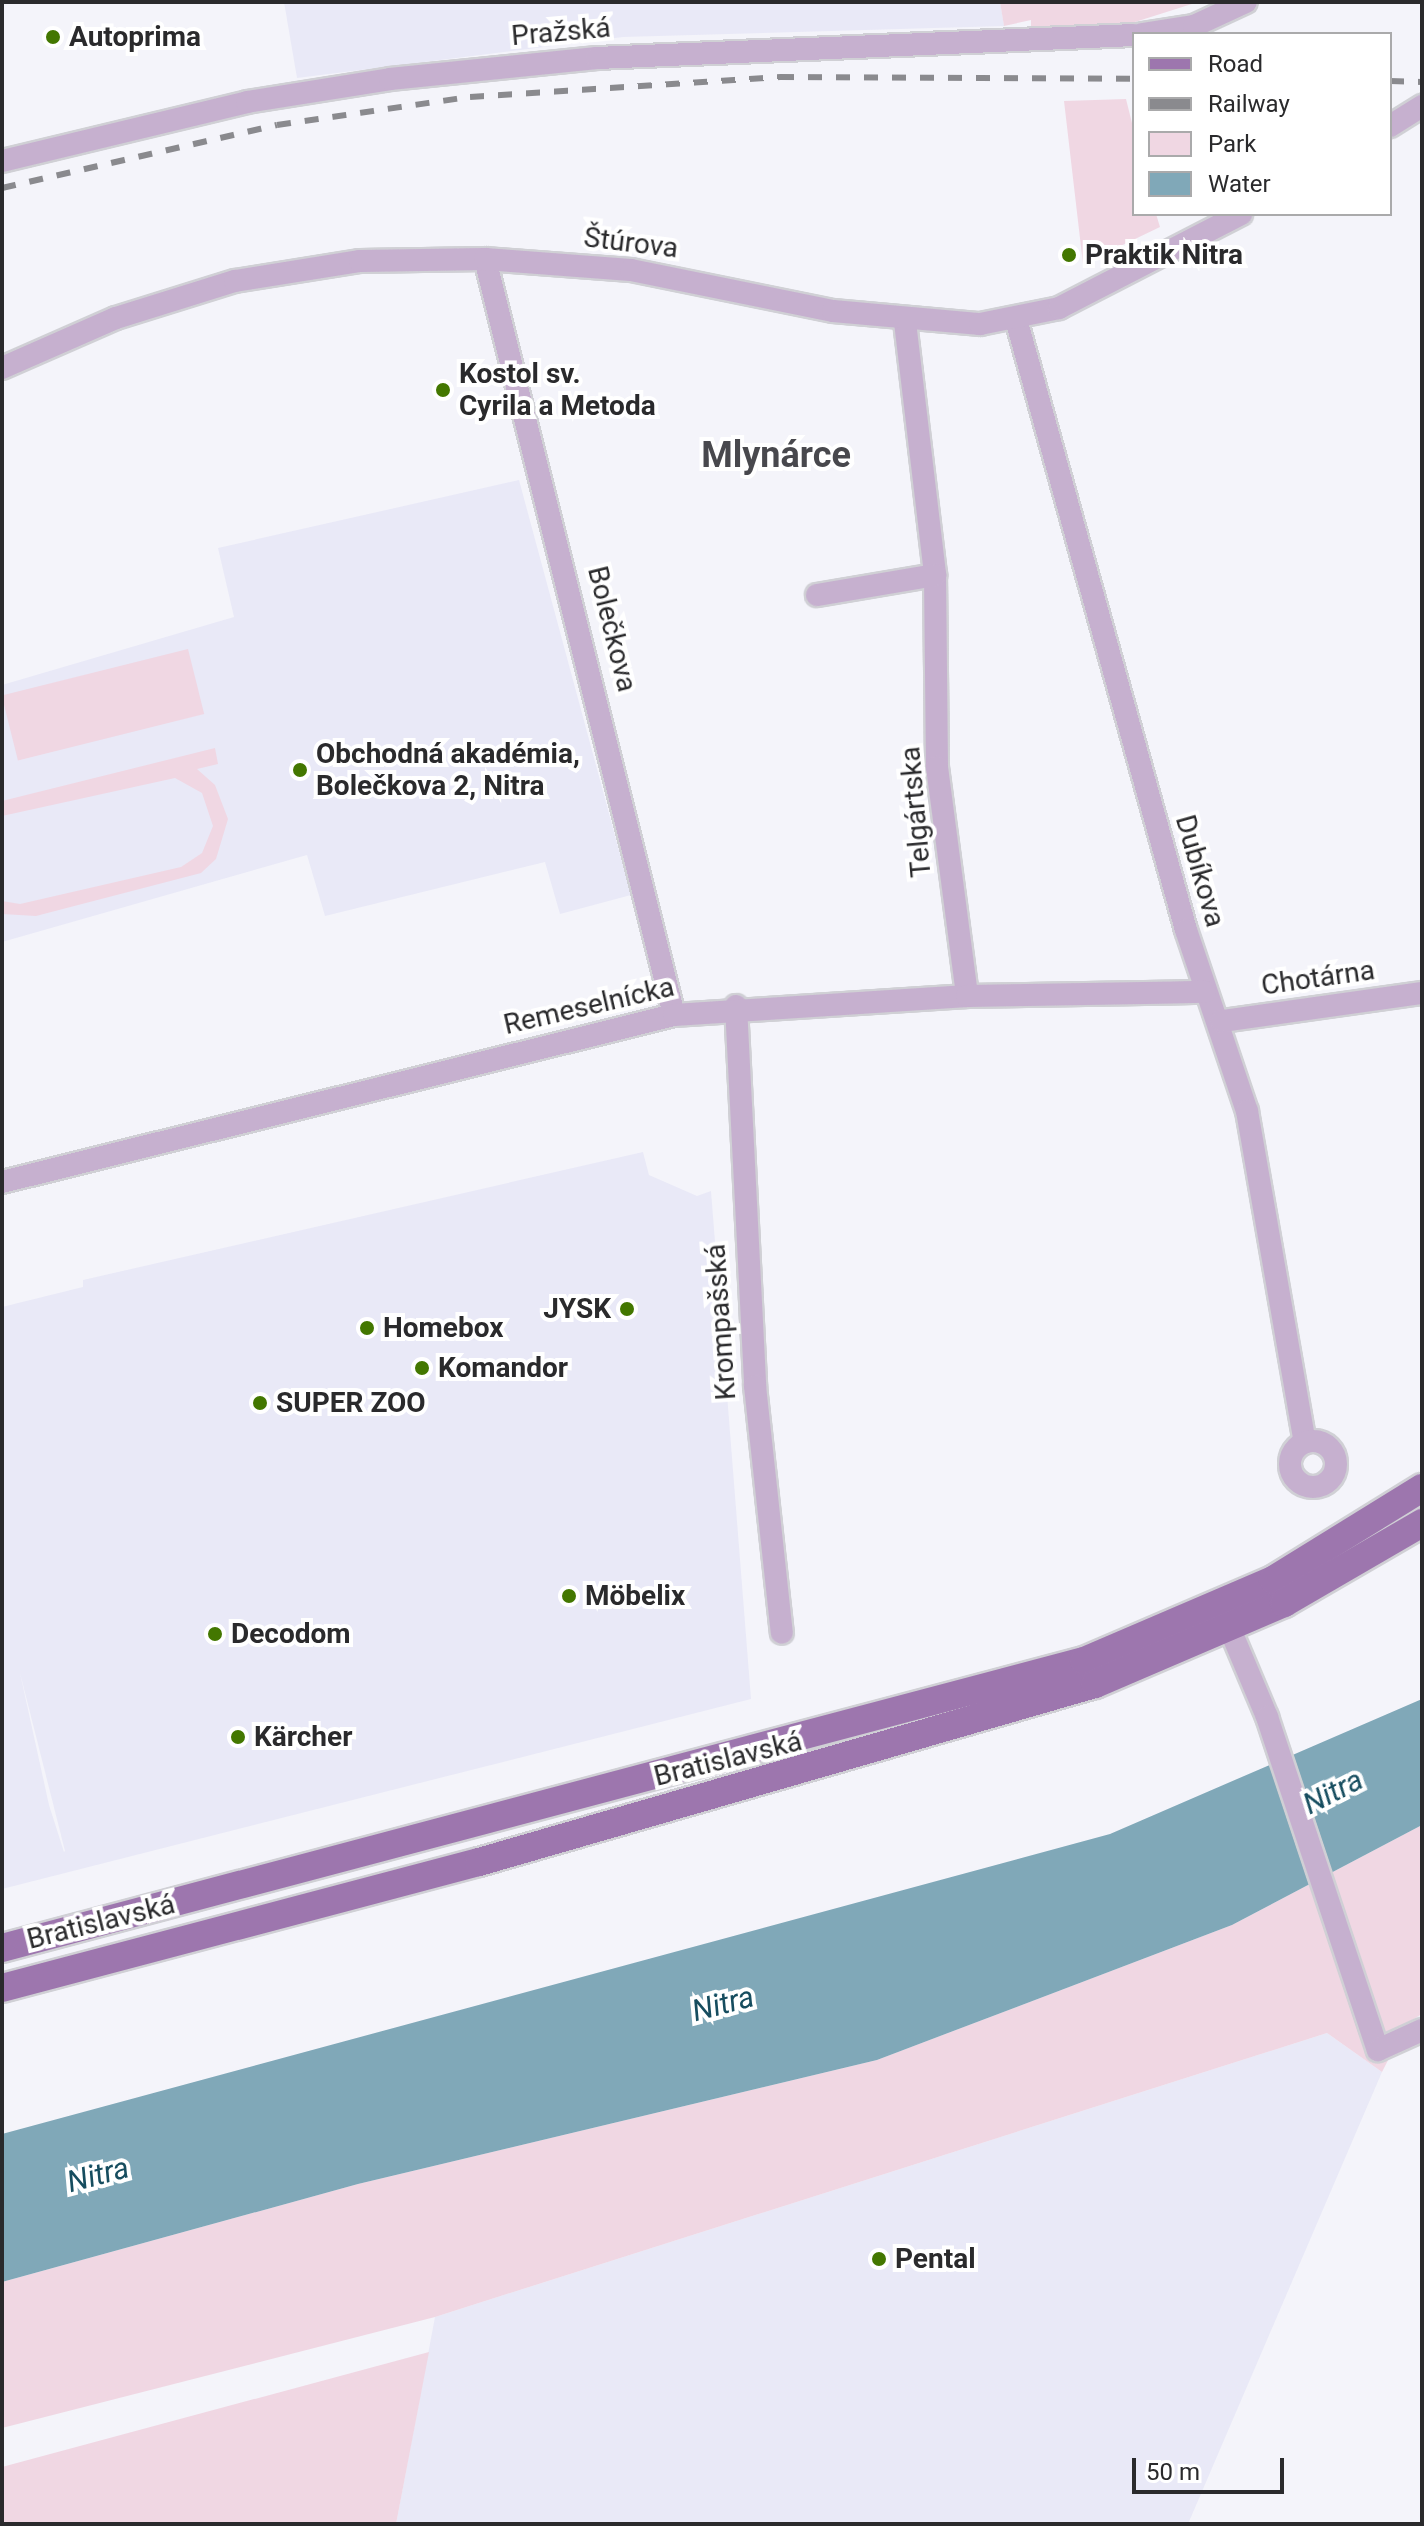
<!DOCTYPE html>
<html>
<head>
<meta charset="utf-8">
<style>
	body { margin:0 }
	#map { position:relative; width:1424px; height:2526px; overflow:hidden; background:#f4f4fa; font-family:Roboto,sans-serif }
	div>[style] { position:absolute }
	.built>* { inset:0; background:#e9e9f7 }
	.green>* { inset:0; background:#f0d7e3; transform-origin:0 0 }
	.water>* { inset:0; background:#80a8b8 }
	.roads { filter:drop-shadow(2px 0 #d0d0d5) drop-shadow(-2px 0 #d0d0d5) drop-shadow(0 2px #d0d0d5) drop-shadow(0 -2px #d0d0d5) }
	.minor>* { height:22px; margin:-11px; padding:0 11px; transform-origin:11px; border-radius:11px; background:#c6b0cf }
	.minor>.ring { margin:-11px; padding:0; box-sizing:content-box; background:none; border:22px solid #c6b0cf; border-radius:50% }
	.major>* { height:28px; margin:-14px; padding:0 14px; transform-origin:14px; border-radius:14px; background:#9d76ae }
	.rail>* { height:6px; margin-top:-3px; transform-origin:0; background:repeating-linear-gradient(90deg,#8a8a8e 0 14px,transparent 0 28px) }
	.dots>* { width:22px; height:22px; translate:-50% -50%; box-sizing:border-box; border:4px solid #fff; border-radius:50% }
	span { translate:-50% -50%; white-space:nowrap; text-align:center; line-height:1.15; -webkit-text-stroke:8px #fff; paint-order:stroke }
	.street-label { font-size:28px; color:#2a2a2c }
	.poi-label { font-size:28px; color:#2a2a2c; font-weight:700 }
	.left { translate:0 -50%; text-align:left }
	.right { translate:-100% -50%; text-align:right }
	.water-label { font-size:30px; color:#164d5f; font-style:italic }
	.district-label { font-size:36px; color:#48484d; font-weight:700 }
	.frame { position:absolute; inset:0; border:4px solid #2a2a2c; pointer-events:none }
	.legend { position:absolute; left:1132px; top:32px; width:260px; height:184px; box-sizing:border-box; background:#fff; border:2px solid #aaaaab; margin:0; padding:10px 14px; list-style:none; font-size:24px; color:#2a2a2c }
	.legend li { display:flex; align-items:center; gap:16px; height:40px }
	.legend b { width:40px; border:2px solid #aaaaab }
	.scale { position:absolute; left:1132px; top:2458px; width:152px; height:36px; box-sizing:border-box; border:4px solid #2a2a2c; border-top:0; padding-left:10px; font-size:24px; line-height:28px; white-space:nowrap; color:#2a2a2c; -webkit-text-stroke:6px #fff; paint-order:stroke }
</style>
</head>
<body>
<div id="map">
	<div class="built">
		<div style="clip-path:polygon(284px 2px,1000px 2px,1004px 26px,623px 37px,297px 78px)"></div>
		<div style="clip-path:polygon(519px 480px,631px 895px,560px 914px,545px 862px,325px 916px,307px 855px,2px 942px,2px 685px,234px 617px,218px 548px)"></div>
		<div style="clip-path:polygon(evenodd,643px 1152px,649px 1175px,697px 1196px,711px 1191px,751px 1699px,2px 1889px,2px 1307px,83px 1287px,83px 1280px,643px 1152px,20px 1673px,65px 1851px,64px 1852px,49px 1805px,20px 1673px)"></div>
		<div style="clip-path:polygon(1327px 2033px,1382px 2072px,1188px 2524px,396px 2524px,435px 2317px)"></div>
	</div>
	<div class="green">
		<div style="clip-path:polygon(1000px 2px,1198px 2px,1113px 29px,1031px 27px,1031px 20px,1004px 26px)"></div>
		<div style="clip-path:polygon(1126px 99px,1134px 131px,1134px 214px,1156px 214px,1160px 227px,1083px 264px,1064px 101px)"></div>
		<div style="left:188px;top:649px;width:67px;height:192px;rotate:76deg"></div>
		<div style="clip-path:polygon(215px 748px,218px 764px,197px 769px,215px 785px,228px 819px,216px 859px,201px 873px,36px 916px,2px 914px,2px 901px,20px 904px,181px 867px,202px 853px,213px 826px,202px 793px,175px 778px,2px 816px,2px 801px)"></div>
		<div style="clip-path:polygon(1422px 1825px,1422px 2014px,1407px 2023px,1382px 2072px,1327px 2033px,435px 2317px,2px 2428px,2px 2282px,358px 2184px,877px 2060px,1232px 1925px)"></div>
		<div style="clip-path:polygon(429px 2352px,396px 2524px,2px 2524px,2px 2467px)"></div>
	</div>
	<div class="water">
		<div style="clip-path:polygon(1422px 1699px,1422px 1825px,1232px 1925px,877px 2060px,358px 2184px,2px 2282px,2px 2134px,1110px 1834px)"></div>
	</div>
	<div class="roads">
		<div class="minor">
			<div style="left:1142px;top:34px;width:53px;rotate:-8.7deg"></div>
			<div style="left:1194px;top:26px;width:57px;rotate:-24.8deg"></div>
			<div style="left:1390px;top:126px;width:38px;rotate:-32deg"></div>
			<div style="left:2px;top:161px;width:252px;rotate:-13.5deg"></div>
			<div style="left:247px;top:102px;width:145px;rotate:-9.1deg"></div>
			<div style="left:390px;top:79px;width:208px;rotate:-5.8deg"></div>
			<div style="left:597px;top:58px;width:537px;rotate:-2.45deg"></div>
			<div style="left:485px;top:259px;width:779px;rotate:75.96deg"></div>
			<div style="left:1016px;top:319px;width:634px;rotate:74.45deg"></div>
			<div style="left:1186px;top:930px;width:191px;rotate:71.4deg"></div>
			<div style="left:1247px;top:1111px;width:336px;rotate:80.1deg"></div>
			<div style="left:905px;top:322px;width:255px;rotate:83.2deg"></div>
			<div style="left:935px;top:575px;width:192px;rotate:89.4deg"></div>
			<div style="left:937px;top:767px;width:231px;rotate:82.5deg"></div>
			<div style="left:2px;top:368px;width:124px;rotate:-23.7deg"></div>
			<div style="left:116px;top:318px;width:125px;rotate:-17.3deg"></div>
			<div style="left:235px;top:281px;width:127px;rotate:-9.1deg"></div>
			<div style="left:360px;top:261px;width:125px;rotate:-0.9deg"></div>
			<div style="left:485px;top:259px;width:146px;rotate:4.3deg"></div>
			<div style="left:631px;top:270px;width:206px;rotate:11.5deg"></div>
			<div style="left:833px;top:311px;width:148px;rotate:5.1deg"></div>
			<div style="left:980px;top:324px;width:81px;rotate:-11.4deg"></div>
			<div style="left:1059px;top:308px;width:205px;rotate:-27.3deg"></div>
			<div style="left:817px;top:595px;width:120px;rotate:-9.6deg"></div>
			<div style="left:736px;top:1006px;width:380px;rotate:87.1deg"></div>
			<div style="left:755px;top:1386px;width:248px;rotate:83.8deg"></div>
			<div style="left:1222px;top:1021px;width:202px;rotate:-8deg"></div>
			<div style="left:2px;top:1182px;width:692px;rotate:-13.96deg"></div>
			<div style="left:674px;top:1015px;width:294px;rotate:-3.7deg"></div>
			<div style="left:967px;top:996px;width:238px;rotate:-1deg"></div>
			<div class="ring" style="left:1290px;top:1441px;width:24px;height:24px"></div>
			<div style="left:1224px;top:1615px;width:111px;rotate:67.1deg"></div>
			<div style="left:1267px;top:1717px;width:351px;rotate:71.6deg"></div>
			<div style="left:1378px;top:2050px;width:48px;rotate:-24.4deg"></div>
		</div>
		<div class="major">
			<div style="left:2px;top:1948px;width:1119px;rotate:-14.86deg"></div>
			<div style="left:1084px;top:1661px;width:206px;rotate:-23.2deg"></div>
			<div style="left:1273px;top:1580px;width:175px;rotate:-31.7deg"></div>
			<div style="left:2px;top:1988px;width:493px;rotate:-14.8deg"></div>
			<div style="left:479px;top:1862px;width:641px;rotate:-16.12deg"></div>
			<div style="left:1095px;top:1684px;width:206px;rotate:-23.2deg"></div>
			<div style="left:1284px;top:1603px;width:160px;rotate:-30.1deg"></div>
		</div>
	</div>
	<div class="rail">
		<div style="left:1390px;top:81px;width:32px;rotate:2deg"></div>
		<div style="left:2px;top:188px;width:282px;rotate:-12.9deg"></div>
		<div style="left:277px;top:125px;width:195px;rotate:-8.3deg"></div>
		<div style="left:470px;top:97px;width:311px;rotate:-3.7deg"></div>
		<div style="left:780px;top:77px;width:354px;rotate:0.3deg"></div>
	</div>
	<div class="dots">
		<div style="left:53px;top:37px;background:#437700"></div>
		<div style="left:1069px;top:255px;background:#437700"></div>
		<div style="left:443px;top:390px;background:#437700"></div>
		<div style="left:300px;top:770px;background:#437700"></div>
		<div style="left:627px;top:1309px;background:#437700"></div>
		<div style="left:367px;top:1328px;background:#437700"></div>
		<div style="left:422px;top:1368px;background:#437700"></div>
		<div style="left:260px;top:1403px;background:#437700"></div>
		<div style="left:569px;top:1596px;background:#437700"></div>
		<div style="left:215px;top:1634px;background:#437700"></div>
		<div style="left:238px;top:1737px;background:#437700"></div>
		<div style="left:879px;top:2259px;background:#437700"></div>
	</div>
	<div class="street-label">
		<span style="left:561px;top:32px;rotate:-5deg">Pražská</span>
		<span style="left:631px;top:243px;rotate:7deg">Štúrova</span>
		<span style="left:612px;top:629px;rotate:76deg">Bolečkova</span>
		<span style="left:916px;top:812px;rotate:-95deg">Telgártska</span>
		<span style="left:1200px;top:871px;rotate:74deg">Dubíkova</span>
		<span style="left:1318px;top:978px;rotate:-8deg">Chotárna</span>
		<span style="left:589px;top:1006px;rotate:-13deg">Remeselnícka</span>
		<span style="left:721px;top:1322px;rotate:-94deg">Krompašská</span>
		<span style="left:728px;top:1759px;rotate:-14deg">Bratislavská</span>
		<span style="left:101px;top:1922px;rotate:-14deg">Bratislavská</span>
	</div>
	<div class="poi-label">
		<span class="left" style="left:69px;top:37px">Autoprima</span>
		<span class="left" style="left:1085px;top:255px">Praktik Nitra</span>
		<span class="left" style="left:459px;top:390px">Kostol sv.<br>Cyrila a Metoda</span>
		<span class="left" style="left:316px;top:770px">Obchodná akadémia,<br>Bolečkova 2, Nitra</span>
		<span class="right" style="left:611px;top:1309px">JYSK</span>
		<span class="left" style="left:383px;top:1328px">Homebox</span>
		<span class="left" style="left:438px;top:1368px">Komandor</span>
		<span class="left" style="left:276px;top:1403px">SUPER ZOO</span>
		<span class="left" style="left:585px;top:1596px">Möbelix</span>
		<span class="left" style="left:231px;top:1634px">Decodom</span>
		<span class="left" style="left:254px;top:1737px">Kärcher</span>
		<span class="left" style="left:895px;top:2259px">Pental</span>
	</div>
	<div class="water-label">
		<span style="left:1333px;top:1792px;rotate:-27deg">Nitra</span>
		<span style="left:723px;top:2004px;rotate:-15deg">Nitra</span>
		<span style="left:98px;top:2175px;rotate:-15deg">Nitra</span>
	</div>
	<div class="district-label">
		<span style="left:776px;top:456px">Mlynárce</span>
	</div>
	<div class="frame"></div>
	<ul class="legend">
	<li><b style="height:10px;background:#9d76ae"></b>Road</li>
	<li><b style="height:10px;background:#8a8a8e"></b>Railway</li>
	<li><b style="height:22px;background:#f0d7e3"></b>Park</li>
	<li><b style="height:22px;background:#80a8b8"></b>Water</li>
	</ul>
	<div class="scale">50 m</div>
</div>
</body>
</html>
